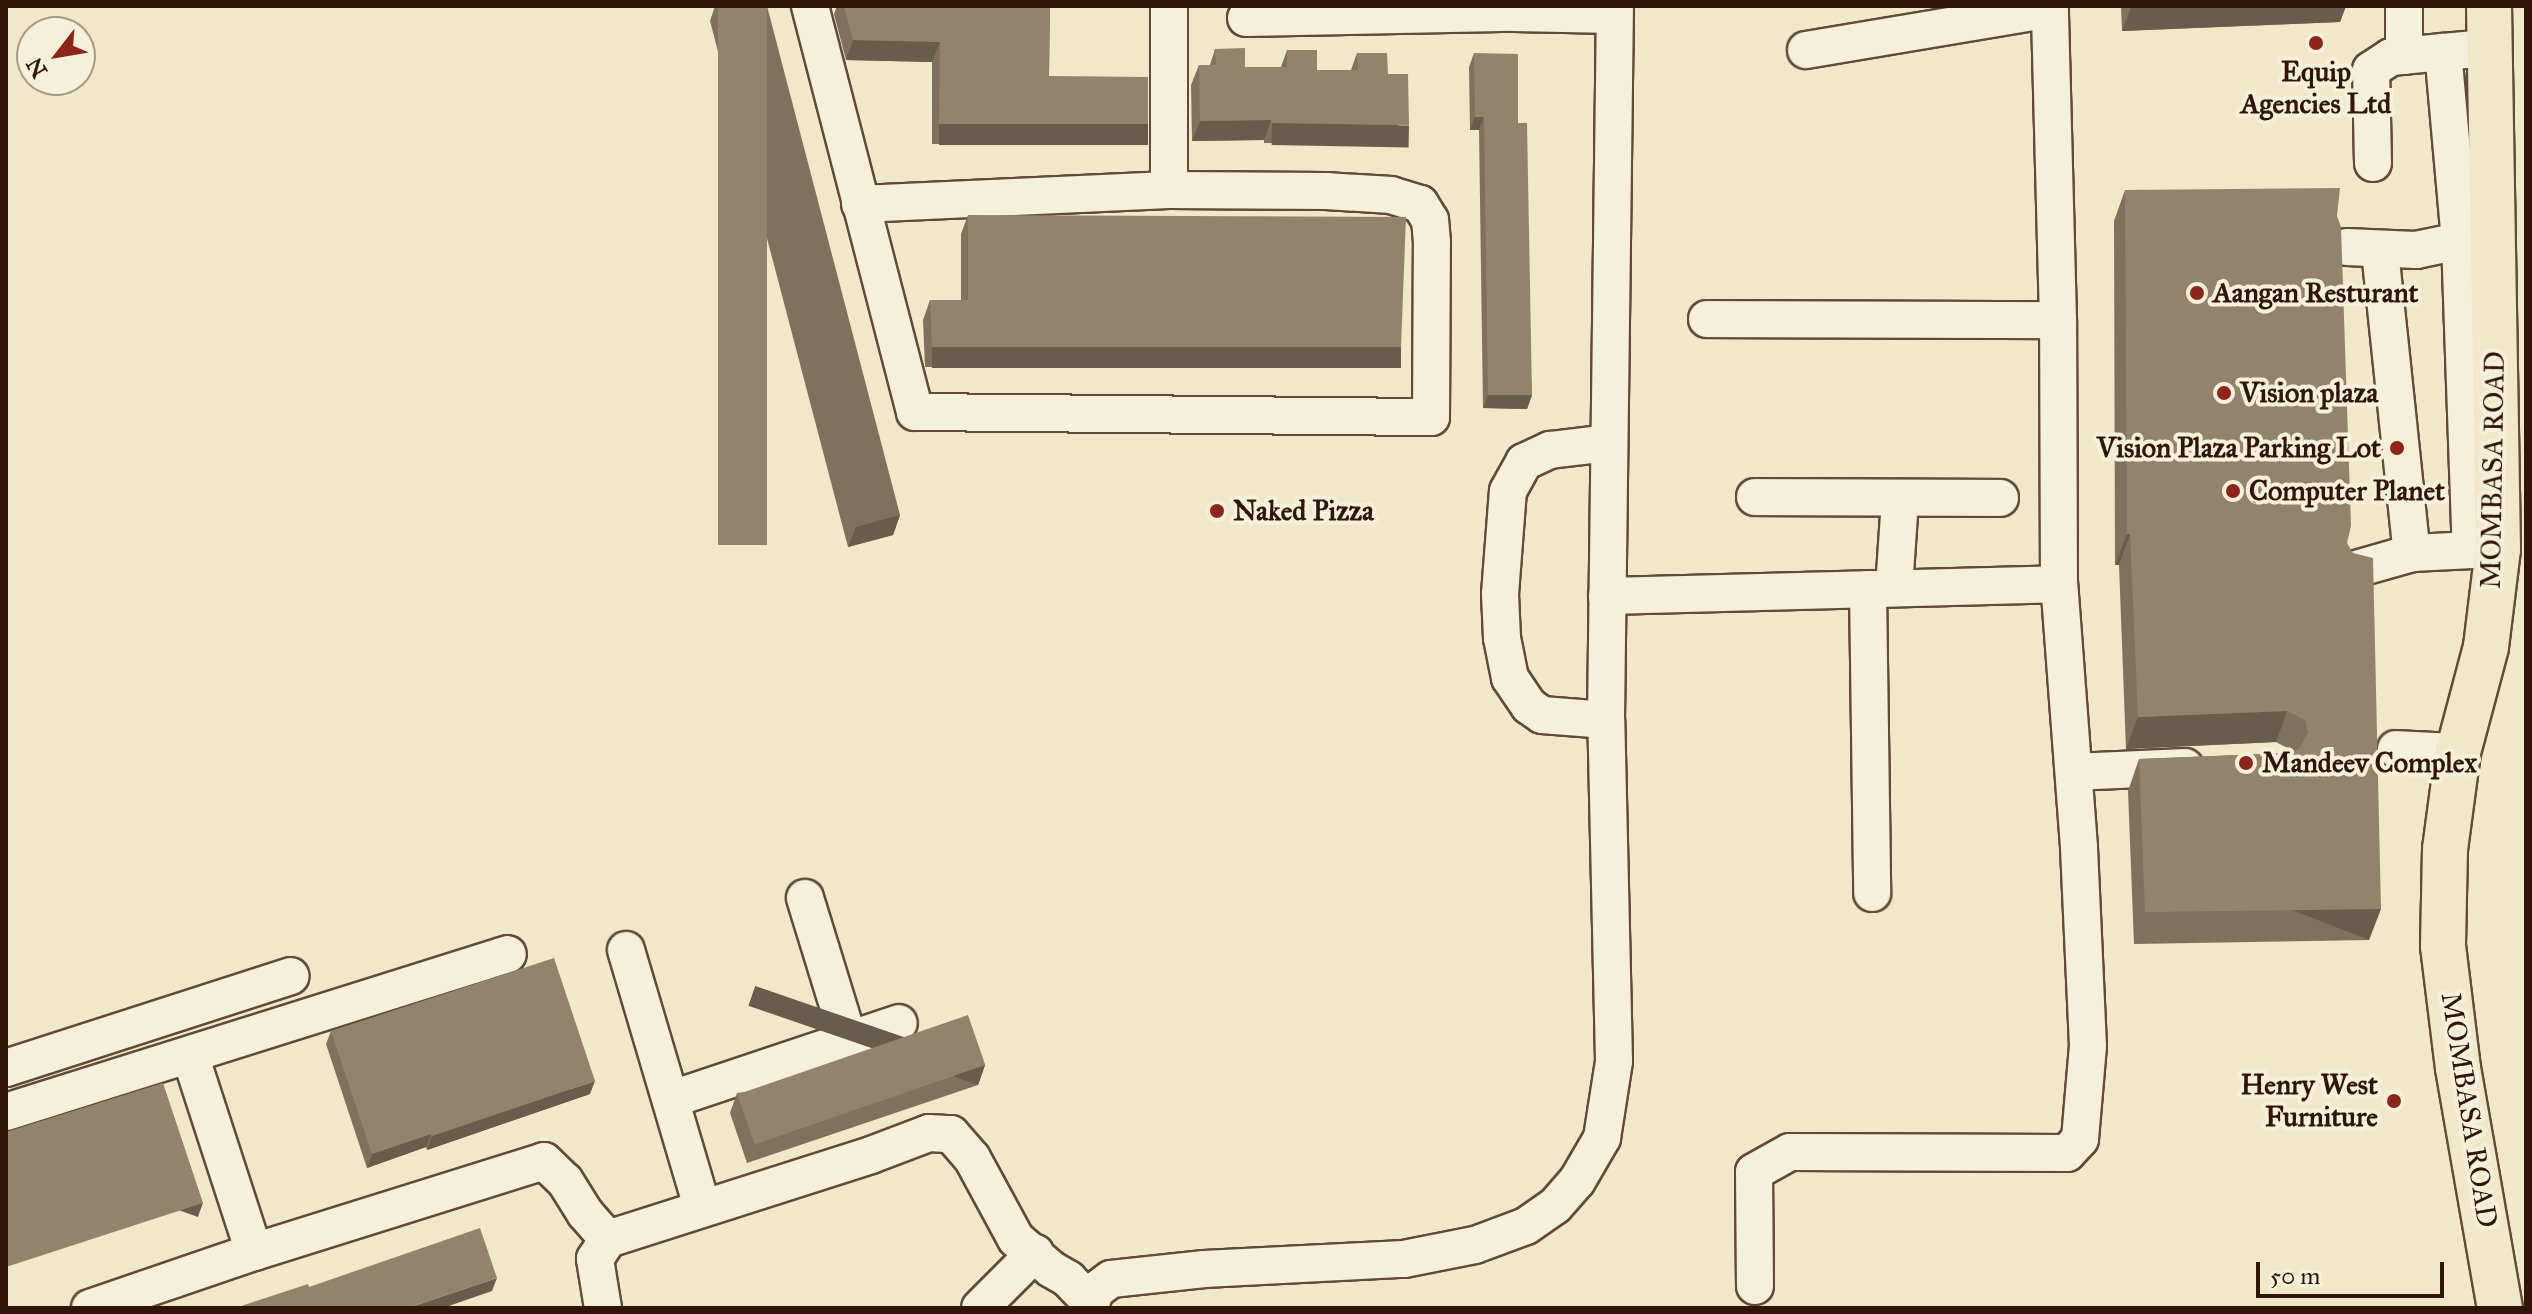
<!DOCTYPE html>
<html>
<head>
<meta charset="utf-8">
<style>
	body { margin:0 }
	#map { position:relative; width:2532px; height:1314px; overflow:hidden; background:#f0e8c8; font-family:"IM FELL Great Primer",serif }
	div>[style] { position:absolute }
	.roads { filter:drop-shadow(2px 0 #614a39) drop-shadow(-2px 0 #614a39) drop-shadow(0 2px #614a39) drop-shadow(0 -2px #614a39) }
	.minor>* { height:36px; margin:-18px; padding:0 18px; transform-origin:18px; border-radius:18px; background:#f5f0db }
	.highway>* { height:44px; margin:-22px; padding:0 22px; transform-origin:22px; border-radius:22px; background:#f0e8c8 }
	.wall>* { inset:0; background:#7f715d }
	.shaded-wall>* { inset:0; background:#685c4c; transform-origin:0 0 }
	.building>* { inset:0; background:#94836c; transform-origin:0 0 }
	.dots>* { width:22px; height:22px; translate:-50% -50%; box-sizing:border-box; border:4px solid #f5f0db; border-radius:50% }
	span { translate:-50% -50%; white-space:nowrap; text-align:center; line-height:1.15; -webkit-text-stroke:8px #f5f0db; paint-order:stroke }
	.poi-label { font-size:28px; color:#311509; font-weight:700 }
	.left { translate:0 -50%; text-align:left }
	.right { translate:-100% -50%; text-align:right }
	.street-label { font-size:28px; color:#311509 }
	.frame { position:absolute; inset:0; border:8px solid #311509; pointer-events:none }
	.north { position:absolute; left:16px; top:16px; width:80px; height:80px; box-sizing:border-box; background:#f5f0db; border:2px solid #a79887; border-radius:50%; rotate:239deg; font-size:22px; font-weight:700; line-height:32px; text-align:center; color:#311509 }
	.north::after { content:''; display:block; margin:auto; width:28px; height:36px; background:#8f2418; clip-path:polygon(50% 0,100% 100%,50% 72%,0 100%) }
	.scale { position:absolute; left:2256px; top:1262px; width:188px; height:36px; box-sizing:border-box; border:4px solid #311509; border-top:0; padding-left:10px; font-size:24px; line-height:28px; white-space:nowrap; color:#311509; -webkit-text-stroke:6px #f5f0db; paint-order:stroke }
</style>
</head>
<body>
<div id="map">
	<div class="roads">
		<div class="minor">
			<div style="left:810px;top:6px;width:419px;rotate:75.5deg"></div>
			<div style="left:915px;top:412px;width:516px;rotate:0.56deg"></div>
			<div style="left:1431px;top:417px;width:175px;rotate:-89.7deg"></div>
			<div style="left:1432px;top:242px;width:22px;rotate:-95deg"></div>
			<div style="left:1430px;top:220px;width:19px;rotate:-122deg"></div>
			<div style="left:1420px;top:204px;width:30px;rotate:-163deg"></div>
			<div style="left:1391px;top:195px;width:65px;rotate:-176.5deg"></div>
			<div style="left:1326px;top:191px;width:157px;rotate:-179.6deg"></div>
			<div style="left:2404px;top:6px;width:50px;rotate:90deg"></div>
			<div style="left:1246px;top:18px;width:268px;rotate:-1.1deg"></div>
			<div style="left:1514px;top:13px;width:100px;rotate:1.1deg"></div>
			<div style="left:1806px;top:50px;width:247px;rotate:-9.5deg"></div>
			<div style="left:2373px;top:163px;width:93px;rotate:-91.2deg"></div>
			<div style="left:2371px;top:70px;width:24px;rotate:-33deg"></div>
			<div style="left:2391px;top:57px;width:52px;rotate:-5.5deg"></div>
			<div style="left:860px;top:204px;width:309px;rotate:-2.6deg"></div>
			<div style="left:1169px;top:190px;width:184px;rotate:-90deg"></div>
			<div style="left:2485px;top:241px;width:25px;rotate:180deg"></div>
			<div style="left:2460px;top:241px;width:190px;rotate:-95.1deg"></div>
			<div style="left:2443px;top:52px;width:44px;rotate:-5.2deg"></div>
			<div style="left:2347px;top:247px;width:69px;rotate:2.5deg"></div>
			<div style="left:2416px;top:250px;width:45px;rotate:-11.6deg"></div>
			<div style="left:2460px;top:241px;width:309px;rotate:88deg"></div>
			<div style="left:2380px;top:251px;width:304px;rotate:84deg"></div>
			<div style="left:1707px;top:319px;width:351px;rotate:0.2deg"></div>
			<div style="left:1755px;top:497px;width:245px;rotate:0.2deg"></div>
			<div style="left:2356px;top:569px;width:58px;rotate:-15.9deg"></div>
			<div style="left:2412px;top:553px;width:81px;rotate:-2.8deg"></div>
			<div style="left:1894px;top:588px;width:88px;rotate:-86.1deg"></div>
			<div style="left:1868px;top:589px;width:304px;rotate:89.2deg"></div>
			<div style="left:1607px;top:596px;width:452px;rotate:-1.5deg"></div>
			<div style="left:1606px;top:720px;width:64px;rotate:-175.5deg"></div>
			<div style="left:1542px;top:715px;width:16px;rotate:-145deg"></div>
			<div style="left:1529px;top:706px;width:34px;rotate:-124deg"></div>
			<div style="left:1510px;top:678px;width:41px;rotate:-101.3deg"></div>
			<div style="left:1502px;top:638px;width:44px;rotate:-92.6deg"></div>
			<div style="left:1500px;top:594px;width:103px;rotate:-85.6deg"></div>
			<div style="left:1508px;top:491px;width:33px;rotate:-61deg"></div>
			<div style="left:1524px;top:462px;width:29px;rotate:-25deg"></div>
			<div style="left:1550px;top:450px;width:58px;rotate:-6.9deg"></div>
			<div style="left:2396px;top:749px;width:62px;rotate:2.8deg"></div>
			<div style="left:2074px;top:772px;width:111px;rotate:-2.6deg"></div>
			<div style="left:805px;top:898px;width:146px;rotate:72.9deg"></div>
			<div style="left:626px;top:950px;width:267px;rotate:73.5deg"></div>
			<div style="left:190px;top:1055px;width:207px;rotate:72deg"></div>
			<div style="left:6px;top:1068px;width:299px;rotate:-17.9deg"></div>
			<div style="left:672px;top:1099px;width:239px;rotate:-18.5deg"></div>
			<div style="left:6px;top:1112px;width:526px;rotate:-17.47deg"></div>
			<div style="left:1755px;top:1286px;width:114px;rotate:-90.5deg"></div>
			<div style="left:1754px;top:1172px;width:41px;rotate:-29.1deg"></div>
			<div style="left:1790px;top:1152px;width:277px;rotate:0.2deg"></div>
			<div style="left:2067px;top:1153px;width:19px;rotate:-47deg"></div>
			<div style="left:2080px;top:1139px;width:93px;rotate:-85.1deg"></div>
			<div style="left:2088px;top:1046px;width:199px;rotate:-92.6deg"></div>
			<div style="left:2079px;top:847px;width:264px;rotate:-94.3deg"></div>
			<div style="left:2059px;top:584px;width:264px;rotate:-90.2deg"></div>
			<div style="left:2058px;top:320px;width:314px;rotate:-91.5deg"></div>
			<div style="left:90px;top:1308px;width:173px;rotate:-18.9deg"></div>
			<div style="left:254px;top:1252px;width:304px;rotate:-17.4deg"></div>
			<div style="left:544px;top:1161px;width:29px;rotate:44deg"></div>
			<div style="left:565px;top:1181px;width:38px;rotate:58deg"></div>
			<div style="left:585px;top:1213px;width:35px;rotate:49deg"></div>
			<div style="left:603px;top:1308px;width:50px;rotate:-99.3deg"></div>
			<div style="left:595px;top:1259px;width:24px;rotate:-57deg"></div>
			<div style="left:608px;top:1239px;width:276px;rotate:-17.7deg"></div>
			<div style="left:871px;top:1155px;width:62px;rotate:-20.8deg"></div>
			<div style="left:929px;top:1133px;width:22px;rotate:3deg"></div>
			<div style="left:951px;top:1134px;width:32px;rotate:49deg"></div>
			<div style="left:972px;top:1158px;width:92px;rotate:61.5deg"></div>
			<div style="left:1016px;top:1239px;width:46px;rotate:40.6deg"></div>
			<div style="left:1051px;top:1269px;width:20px;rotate:30deg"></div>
			<div style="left:1068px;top:1279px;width:32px;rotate:46deg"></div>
			<div style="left:980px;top:1308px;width:78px;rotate:-45deg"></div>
			<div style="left:1090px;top:1308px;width:18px;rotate:-74deg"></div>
			<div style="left:1095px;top:1291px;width:20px;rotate:-37deg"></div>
			<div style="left:1111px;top:1279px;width:94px;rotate:-6.1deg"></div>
			<div style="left:1204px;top:1269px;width:200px;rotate:-2.9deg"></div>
			<div style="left:1404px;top:1259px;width:72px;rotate:-11.2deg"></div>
			<div style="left:1475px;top:1245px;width:54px;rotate:-20.4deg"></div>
			<div style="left:1526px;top:1226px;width:35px;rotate:-35deg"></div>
			<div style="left:1555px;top:1206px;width:33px;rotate:-49deg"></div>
			<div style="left:1577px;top:1181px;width:50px;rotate:-59.8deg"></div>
			<div style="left:1602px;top:1138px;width:78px;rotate:-81.1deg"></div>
			<div style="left:1614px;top:1061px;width:341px;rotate:-91.3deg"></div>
			<div style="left:1606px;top:720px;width:714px;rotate:-89.28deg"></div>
		</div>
		<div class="highway">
			<div style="left:2489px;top:6px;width:543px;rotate:89.05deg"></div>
			<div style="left:2498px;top:549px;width:99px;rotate:97deg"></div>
			<div style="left:2486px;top:647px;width:109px;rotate:104.9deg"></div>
			<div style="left:2458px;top:752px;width:98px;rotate:97.6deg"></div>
			<div style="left:2445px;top:849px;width:97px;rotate:91.2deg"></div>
			<div style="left:2443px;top:946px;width:123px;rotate:83deg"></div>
			<div style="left:2458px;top:1068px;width:244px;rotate:80.1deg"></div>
		</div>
	</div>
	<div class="wall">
		<div style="clip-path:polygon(715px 6px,767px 6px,900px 515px,893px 535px,848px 547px,710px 21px)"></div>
		<div style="clip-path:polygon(837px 6px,1050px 6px,1049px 76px,1140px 144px,932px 144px,932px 62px,846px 60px,834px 14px)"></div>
		<div style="clip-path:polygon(2121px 6px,2346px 6px,2340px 22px,2122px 31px)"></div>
		<div style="clip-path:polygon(1215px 49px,1245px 67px,1281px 67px,1287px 50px,1317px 70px,1351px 70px,1357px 53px,1388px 74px,1402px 145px,1264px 143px,1264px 140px,1192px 141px,1191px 85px,1199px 65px,1210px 65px)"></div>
		<div style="clip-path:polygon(1474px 53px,1518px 123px,1532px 395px,1527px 409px,1483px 408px,1479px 130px,1470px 130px,1469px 67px)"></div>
		<div style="clip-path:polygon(2125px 190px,2337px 216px,2347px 543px,2369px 940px,2134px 944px,2128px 791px,2139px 759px,2288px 753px,2293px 751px,2276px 742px,2126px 749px,2119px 565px,2115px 565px,2114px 221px)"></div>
		<div style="clip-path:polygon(968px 215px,1401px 347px,1394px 367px,925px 367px,923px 320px,930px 300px,961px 300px,961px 234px)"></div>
		<div style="clip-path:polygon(331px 1031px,590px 1094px,427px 1150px,426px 1147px,367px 1168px,326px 1044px)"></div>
		<div style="clip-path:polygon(985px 1065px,978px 1085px,747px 1163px,730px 1113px,737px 1093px)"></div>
	</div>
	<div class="shaded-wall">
		<div style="clip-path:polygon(2132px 6px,2346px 6px,2340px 22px,2122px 31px)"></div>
		<div style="clip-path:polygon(853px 40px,940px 42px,932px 62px,846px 60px)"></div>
		<div style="clip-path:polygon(1475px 117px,1484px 117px,1479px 130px,1470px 130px)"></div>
		<div style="clip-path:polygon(1271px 120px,1264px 140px,1192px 141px,1200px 121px)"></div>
		<div style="left:1272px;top:123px;width:137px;height:22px;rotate:1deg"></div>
		<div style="left:939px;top:124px;width:209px;height:21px"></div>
		<div style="left:932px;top:347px;width:469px;height:21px"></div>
		<div style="clip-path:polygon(1488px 395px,1532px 395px,1527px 409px,1483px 408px)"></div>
		<div style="clip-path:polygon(900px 515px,893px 535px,848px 547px,856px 527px)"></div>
		<div style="clip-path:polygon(2127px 534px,2130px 534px,2119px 565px,2115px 565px)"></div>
		<div style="clip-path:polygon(2287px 711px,2276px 742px,2126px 749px,2138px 717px)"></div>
		<div style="left:2381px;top:909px;width:33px;height:236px;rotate:111deg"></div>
		<div style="left:985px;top:1065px;width:21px;height:243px;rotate:109deg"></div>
		<div style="clip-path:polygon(595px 1081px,590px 1094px,427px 1150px,432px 1136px)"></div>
		<div style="clip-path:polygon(431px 1134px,426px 1147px,367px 1168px,372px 1154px)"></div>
		<div style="left:203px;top:1203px;width:15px;height:207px;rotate:110deg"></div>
		<div style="clip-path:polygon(497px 1278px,492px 1291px,443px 1308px,408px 1308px)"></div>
	</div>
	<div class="building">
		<div style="left:718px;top:6px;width:49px;height:539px"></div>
		<div style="clip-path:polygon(844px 6px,1050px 6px,1049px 76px,1148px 77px,1148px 124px,939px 124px,940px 42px,853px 40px)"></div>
		<div style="clip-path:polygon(1245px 48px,1245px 67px,1287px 67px,1287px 50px,1317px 50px,1317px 70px,1358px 70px,1357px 53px,1387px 53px,1388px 74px,1408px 74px,1409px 125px,1272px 123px,1271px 120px,1200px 121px,1199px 65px,1216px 65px,1215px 49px)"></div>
		<div style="clip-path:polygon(1474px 53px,1518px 54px,1518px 123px,1527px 123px,1532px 395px,1488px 395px,1484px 117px,1475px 117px)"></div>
		<div style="clip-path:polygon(2340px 188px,2337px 216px,2341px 227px,2351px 526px,2347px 543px,2353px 553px,2373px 558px,2381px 909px,2145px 912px,2139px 759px,2288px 753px,2299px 749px,2308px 732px,2305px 720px,2287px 711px,2138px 717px,2130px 534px,2127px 534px,2125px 190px)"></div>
		<div style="clip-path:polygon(968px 215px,1406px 217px,1401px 347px,932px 347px,930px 300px,968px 300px)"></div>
		<div style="clip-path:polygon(554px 958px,595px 1081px,432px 1136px,431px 1134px,372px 1154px,331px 1031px)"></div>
		<div style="left:968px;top:1015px;width:53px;height:244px;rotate:71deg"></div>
		<div style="clip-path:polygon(163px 1083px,203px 1203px,6px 1267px,6px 1132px)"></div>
		<div style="clip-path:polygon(480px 1228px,497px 1278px,408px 1308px,235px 1308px,308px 1284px,309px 1287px)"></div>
	</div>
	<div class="dots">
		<div style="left:2316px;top:43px;background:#8f2418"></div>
		<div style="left:2197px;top:293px;background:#8f2418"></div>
		<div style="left:2224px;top:393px;background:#8f2418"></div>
		<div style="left:2397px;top:448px;background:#8f2418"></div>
		<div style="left:2233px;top:491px;background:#8f2418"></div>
		<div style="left:1217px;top:511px;background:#8f2418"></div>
		<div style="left:2246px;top:763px;background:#8f2418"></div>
		<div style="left:2394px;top:1101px;background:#8f2418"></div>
	</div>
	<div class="poi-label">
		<span style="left:2316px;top:88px">Equip<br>Agencies Ltd</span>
		<span class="left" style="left:2213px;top:293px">Aangan Resturant</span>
		<span class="left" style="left:2240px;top:393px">Vision plaza</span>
		<span class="right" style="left:2381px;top:448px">Vision Plaza Parking Lot</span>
		<span class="left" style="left:2249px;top:491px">Computer Planet</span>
		<span class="left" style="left:1233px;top:511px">Naked Pizza</span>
		<span class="left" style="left:2262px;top:763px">Mandeev Complex</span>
		<span class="right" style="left:2378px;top:1101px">Henry West<br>Furniture</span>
	</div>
	<div class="street-label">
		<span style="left:2493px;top:470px;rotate:-89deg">MOMBASA ROAD</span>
		<span style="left:2469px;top:1110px;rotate:81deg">MOMBASA ROAD</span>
	</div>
	<div class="frame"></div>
	<div class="north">N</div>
	<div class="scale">50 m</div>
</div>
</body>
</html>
